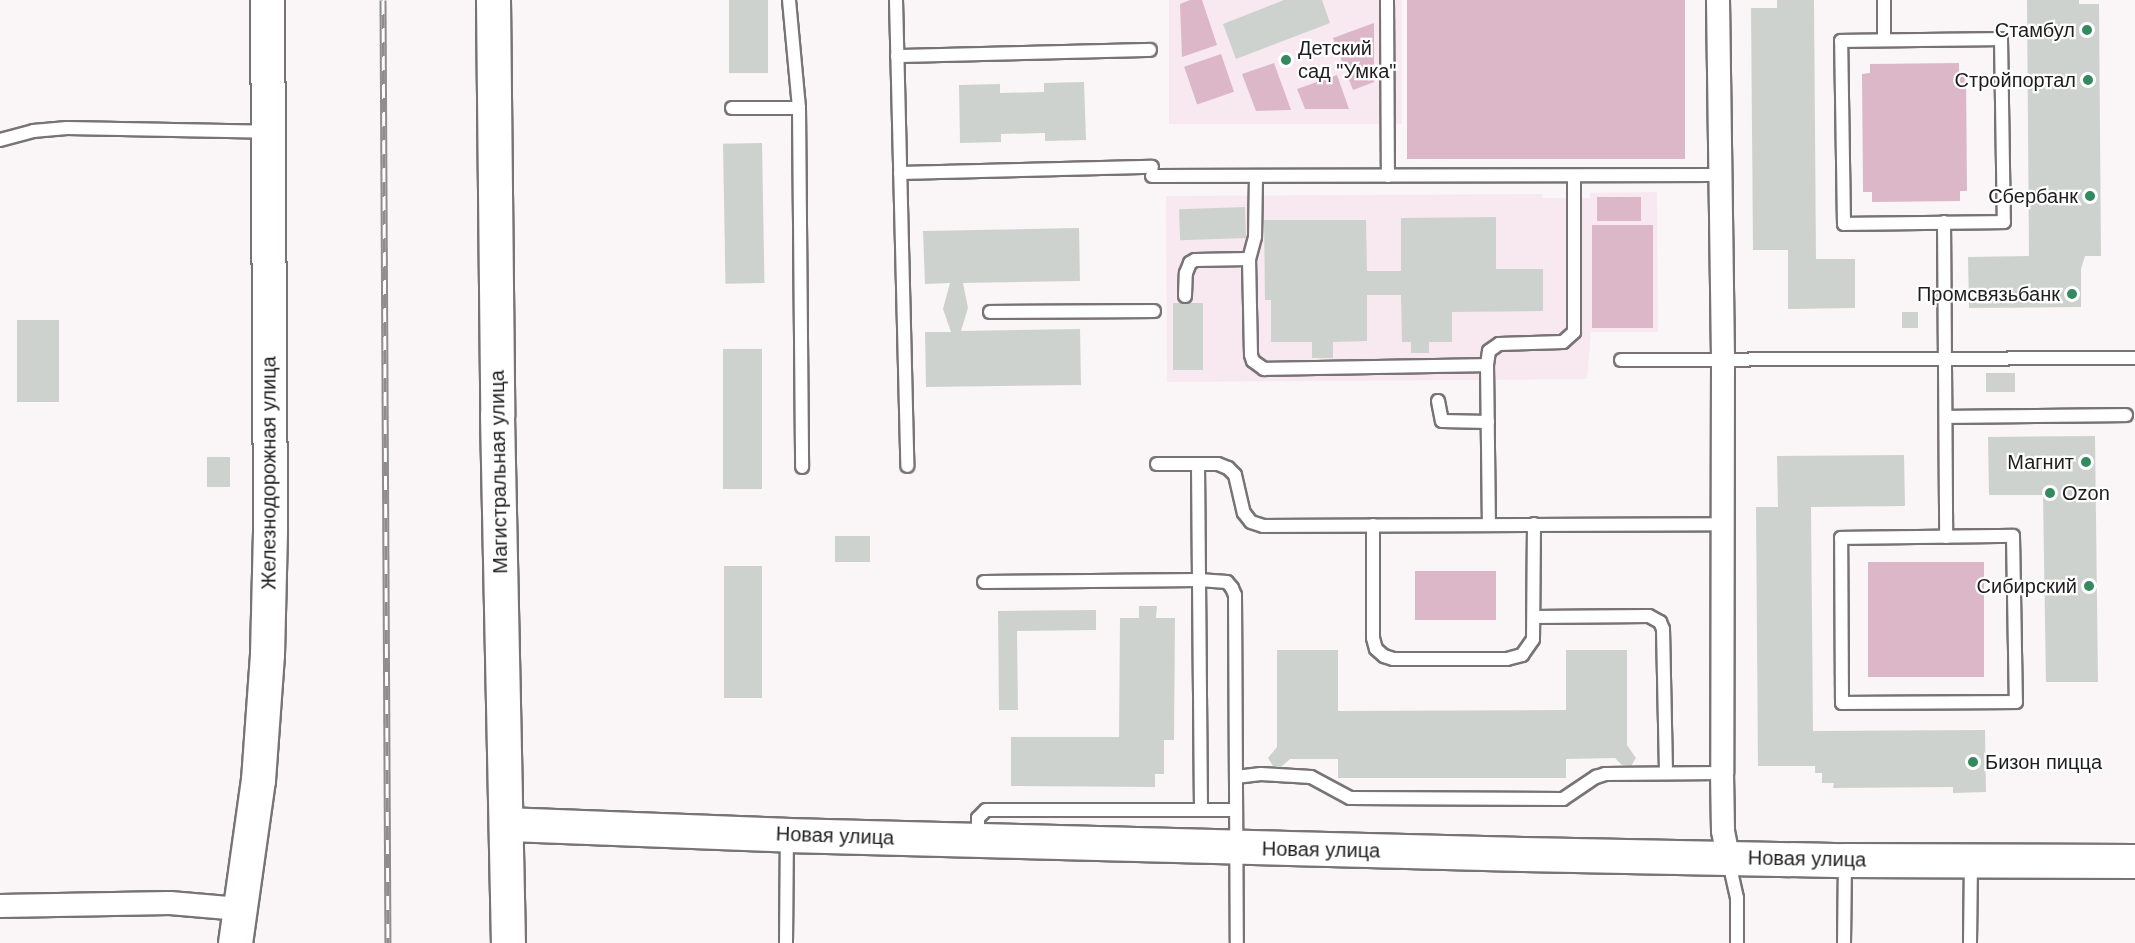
<!DOCTYPE html>
<html>
<head>
<meta charset="utf-8">
<style>
	body { margin:0 }
	#map { position:relative; width:2135px; height:943px; overflow:hidden; background:#faf5f7; font-family:Helvetica,sans-serif }
	div>[style] { position:absolute }
	.built>* { inset:0; background:#f7e9ef; transform-origin:0 0 }
	.green>* { inset:0; background:#dcb7c8; transform-origin:0 0 }
	.building>* { inset:0; background:#ced2cf; transform-origin:0 0 }
	.roads { filter:drop-shadow(2px 0 #787476) drop-shadow(-2px 0 #787476) drop-shadow(0 2px #787476) drop-shadow(0 -2px #787476) }
	.lane>* { height:12px; margin:-6px; padding:0 6px; transform-origin:6px; border-radius:6px; background:#fff }
	.street>* { height:22px; margin:-11px; padding:0 11px; transform-origin:11px; border-radius:11px; background:#fff }
	.secondary>* { height:33px; margin:-16.5px; padding:0 16.5px; transform-origin:16.5px; border-radius:16.5px; background:#fff }
	.rail>* { height:7px; margin-top:-3.5px; transform-origin:0; background:repeating-linear-gradient(90deg,#fff 0 14px,#908c8e 0 28px); box-sizing:border-box; border-block:2px solid #908c8e }
	.dots>* { width:16px; height:16px; translate:-50% -50%; box-sizing:border-box; border:3px solid #fff; border-radius:50% }
	span { translate:-50% -50%; white-space:nowrap; text-align:center; line-height:1.15; -webkit-text-stroke:4.5px #fff; paint-order:stroke }
	.poi-label { font-size:20px; color:#1f1d1e }
	.right { translate:-100% -50%; text-align:right }
	.left { translate:0 -50%; text-align:left }
	.street-label { font-size:20px; color:#1f1d1e }
</style>
</head>
<body>
<div id="map">
	<div class="built">
		<div style="left:1169px;top:0;width:233px;height:124px"></div>
		<div style="clip-path:polygon(1657px 192px,1658px 332px,1591px 332px,1587px 379px,1167px 382px,1166px 196px,1542px 194px,1542px 198px,1590px 198px,1590px 193px)"></div>
	</div>
	<div class="green">
		<div style="clip-path:polygon(1190px 0,1202px 0,1217px 45px,1182px 57px,1180px 4px)"></div>
		<div style="left:1407px;top:0;width:278px;height:159px"></div>
		<div style="clip-path:polygon(1374px 23px,1374px 82px,1353px 90px,1333px 38px)"></div>
		<div style="left:1221px;top:54px;width:40px;height:39px;rotate:71deg"></div>
		<div style="clip-path:polygon(1274px 63px,1291px 110px,1256px 111px,1242px 74px)"></div>
		<div style="clip-path:polygon(1959px 63px,1959px 72px,1966px 72px,1967px 191px,1960px 191px,1960px 201px,1872px 202px,1872px 192px,1863px 192px,1862px 74px,1870px 73px,1870px 64px)"></div>
		<div style="clip-path:polygon(1337px 75px,1349px 109px,1305px 109px,1297px 89px)"></div>
		<div style="left:1641px;top:197px;width:24px;height:44px;rotate:90deg"></div>
		<div style="left:1592px;top:225px;width:61px;height:103px"></div>
		<div style="left:1984px;top:562px;width:115px;height:116px;rotate:90deg"></div>
		<div style="left:1415px;top:571px;width:81px;height:49px"></div>
	</div>
	<div class="building">
		<div style="left:729px;top:0;width:39px;height:73px"></div>
		<div style="clip-path:polygon(1284px 0,1322px 0,1330px 23px,1236px 59px,1223px 24px)"></div>
		<div style="clip-path:polygon(1777px 0,1814px 0,1816px 259px,1855px 259px,1855px 308px,1788px 309px,1788px 250px,1753px 250px,1751px 8px,1777px 8px)"></div>
		<div style="clip-path:polygon(2027px 0,2079px 0,2079px 4px,2099px 4px,2101px 256px,2085px 256px,2081px 269px,2081px 307px,1969px 308px,1968px 257px,2029px 256px)"></div>
		<div style="clip-path:polygon(1084px 82px,1086px 140px,1045px 141px,1045px 133px,1001px 134px,1001px 142px,960px 143px,959px 85px,1000px 84px,1000px 93px,1044px 92px,1044px 83px)"></div>
		<div style="left:762px;top:143px;width:140px;height:39px;rotate:89deg"></div>
		<div style="left:1245px;top:207px;width:31px;height:66px;rotate:88deg"></div>
		<div style="clip-path:polygon(1496px 217px,1496px 269px,1543px 269px,1543px 311px,1452px 312px,1452px 342px,1429px 342px,1429px 353px,1411px 353px,1411px 342px,1402px 342px,1401px 295px,1367px 295px,1367px 341px,1333px 342px,1333px 358px,1312px 358px,1312px 342px,1271px 342px,1271px 300px,1265px 300px,1264px 220px,1366px 220px,1367px 271px,1401px 271px,1401px 218px)"></div>
		<div style="clip-path:polygon(1079px 228px,1080px 281px,963px 283px,968px 308px,961px 331px,1080px 329px,1081px 385px,926px 387px,925px 332px,951px 332px,943px 309px,950px 283px,925px 284px,923px 231px)"></div>
		<div style="left:1203px;top:303px;width:67px;height:30px;rotate:90deg"></div>
		<div style="left:1902px;top:312px;width:16px;height:16px"></div>
		<div style="left:17px;top:320px;width:42px;height:82px"></div>
		<div style="left:723px;top:349px;width:39px;height:140px"></div>
		<div style="left:1986px;top:373px;width:29px;height:19px"></div>
		<div style="clip-path:polygon(2095px 436px,2098px 682px,2046px 682px,2043px 495px,1989px 495px,1988px 437px)"></div>
		<div style="clip-path:polygon(1904px 455px,1905px 506px,1811px 507px,1813px 731px,1985px 730px,1986px 792px,1953px 793px,1953px 787px,1833px 788px,1834px 783px,1822px 783px,1822px 773px,1815px 773px,1815px 766px,1758px 766px,1756px 507px,1778px 507px,1777px 456px)"></div>
		<div style="left:207px;top:457px;width:23px;height:30px"></div>
		<div style="left:870px;top:536px;width:26px;height:35px;rotate:90deg"></div>
		<div style="left:724px;top:566px;width:38px;height:132px"></div>
		<div style="clip-path:polygon(1139px 606px,1157px 606px,1156px 618px,1175px 618px,1174px 740px,1164px 740px,1164px 774px,1155px 774px,1155px 787px,1011px 786px,1011px 737px,1119px 737px,1120px 618px,1139px 618px)"></div>
		<div style="clip-path:polygon(1096px 610px,1096px 630px,1017px 631px,1018px 710px,999px 710px,998px 611px)"></div>
		<div style="clip-path:polygon(1277px 650px,1338px 650px,1338px 711px,1566px 710px,1566px 650px,1627px 650px,1627px 745px,1636px 758px,1631px 766px,1622px 765px,1615px 758px,1566px 759px,1566px 778px,1338px 778px,1338px 759px,1290px 759px,1281px 767px,1273px 766px,1268px 758px,1277px 747px)"></div>
	</div>
	<div class="roads">
		<div class="lane">
			<div style="left:789px;top:0;width:108px;rotate:84.7deg"></div>
			<div style="left:799px;top:108px;width:359px;rotate:89.5deg"></div>
			<div style="left:896px;top:0;width:466px;rotate:88.6deg"></div>
			<div style="left:1387px;top:0;width:176px;rotate:89.7deg"></div>
			<div style="left:1884px;top:0;width:40px;rotate:90deg"></div>
			<div style="left:2001px;top:39px;width:183px;rotate:89.1deg"></div>
			<div style="left:2004px;top:222px;width:160px;rotate:179.3deg"></div>
			<div style="left:1844px;top:224px;width:183px;rotate:-90.9deg"></div>
			<div style="left:1841px;top:41px;width:160px;rotate:-0.7deg"></div>
			<div style="left:897px;top:56px;width:253px;rotate:-1.4deg"></div>
			<div style="left:732px;top:108px;width:67px"></div>
			<div style="left:0;top:140px;width:34px;rotate:-15deg"></div>
			<div style="left:33px;top:131px;width:34px;rotate:-5deg"></div>
			<div style="left:67px;top:128px;width:200px;rotate:1.1deg"></div>
			<div style="left:900px;top:173px;width:252px;rotate:-1.4deg"></div>
			<div style="left:1152px;top:176px;width:569px;rotate:-0.1deg"></div>
			<div style="left:1256px;top:176px;width:61px;rotate:90.9deg"></div>
			<div style="left:1255px;top:237px;width:23px;rotate:105deg"></div>
			<div style="left:1249px;top:259px;width:96px;rotate:88.8deg"></div>
			<div style="left:1251px;top:355px;width:6px;rotate:72deg"></div>
			<div style="left:1253px;top:361px;width:14px;rotate:36deg"></div>
			<div style="left:1264px;top:369px;width:223px;rotate:-1deg"></div>
			<div style="left:1487px;top:365px;width:159px;rotate:89.3deg"></div>
			<div style="left:1944px;top:222px;width:315px;rotate:89.6deg"></div>
			<div style="left:1185px;top:296px;width:23px;rotate:-88deg"></div>
			<div style="left:1186px;top:273px;width:11px;rotate:-68deg"></div>
			<div style="left:1190px;top:263px;width:6px;rotate:-31deg"></div>
			<div style="left:1195px;top:260px;width:54px;rotate:-1.1deg"></div>
			<div style="left:990px;top:312px;width:164px;rotate:-0.3deg"></div>
			<div style="left:1621px;top:360px;width:514px;rotate:-0.22deg"></div>
			<div style="left:1487px;top:365px;width:14px;rotate:-82deg"></div>
			<div style="left:1489px;top:351px;width:12px;rotate:-35deg"></div>
			<div style="left:1499px;top:344px;width:64px;rotate:-1.8deg"></div>
			<div style="left:1563px;top:342px;width:15px;rotate:-42deg"></div>
			<div style="left:1574px;top:332px;width:156px;rotate:-90deg"></div>
			<div style="left:1438px;top:401px;width:20px;rotate:79deg"></div>
			<div style="left:1442px;top:421px;width:46px;rotate:1.2deg"></div>
			<div style="left:1946px;top:417px;width:180px;rotate:-0.6deg"></div>
			<div style="left:1157px;top:464px;width:61px"></div>
			<div style="left:1218px;top:464px;width:11px;rotate:22deg"></div>
			<div style="left:1228px;top:468px;width:10px;rotate:45deg"></div>
			<div style="left:1235px;top:475px;width:39px;rotate:77deg"></div>
			<div style="left:1244px;top:513px;width:11px;rotate:52deg"></div>
			<div style="left:1251px;top:522px;width:13px;rotate:18deg"></div>
			<div style="left:1263px;top:526px;width:460px;rotate:-0.2deg"></div>
			<div style="left:1198px;top:465px;width:345px;rotate:89.5deg"></div>
			<div style="left:1373px;top:525px;width:113px;rotate:90deg"></div>
			<div style="left:1373px;top:638px;width:11px;rotate:75deg"></div>
			<div style="left:1376px;top:649px;width:11px;rotate:41deg"></div>
			<div style="left:1384px;top:656px;width:9px;rotate:18deg"></div>
			<div style="left:1393px;top:659px;width:114px"></div>
			<div style="left:1507px;top:659px;width:16px;rotate:-15deg"></div>
			<div style="left:1522px;top:655px;width:19px;rotate:-55deg"></div>
			<div style="left:1533px;top:639px;width:115px;rotate:-89.5deg"></div>
			<div style="left:2013px;top:536px;width:166px;rotate:89deg"></div>
			<div style="left:2016px;top:702px;width:174px;rotate:179.7deg"></div>
			<div style="left:1842px;top:703px;width:165px;rotate:-90.3deg"></div>
			<div style="left:1841px;top:538px;width:172px;rotate:-0.7deg"></div>
			<div style="left:984px;top:582px;width:215px;rotate:-0.5deg"></div>
			<div style="left:1199px;top:580px;width:28px;rotate:4deg"></div>
			<div style="left:1227px;top:582px;width:8px;rotate:50deg"></div>
			<div style="left:1232px;top:588px;width:8px;rotate:67deg"></div>
			<div style="left:1235px;top:595px;width:348px;rotate:89.7deg"></div>
			<div style="left:1534px;top:617px;width:115px;rotate:-0.5deg"></div>
			<div style="left:1649px;top:616px;width:13px;rotate:29deg"></div>
			<div style="left:1660px;top:622px;width:8px;rotate:67deg"></div>
			<div style="left:1663px;top:629px;width:144px;rotate:88.8deg"></div>
			<div style="left:1236px;top:777px;width:25px;rotate:-7deg"></div>
			<div style="left:1261px;top:774px;width:50px;rotate:3.4deg"></div>
			<div style="left:1311px;top:777px;width:44px;rotate:28.3deg"></div>
			<div style="left:1350px;top:798px;width:213px;rotate:0.3deg"></div>
			<div style="left:1563px;top:799px;width:40px;rotate:-34deg"></div>
			<div style="left:1596px;top:777px;width:9px;rotate:-18deg"></div>
			<div style="left:1605px;top:774px;width:117px;rotate:-0.5deg"></div>
			<div style="left:978px;top:839px;width:21px;rotate:-90deg"></div>
			<div style="left:978px;top:818px;width:11px;rotate:-45deg"></div>
			<div style="left:986px;top:810px;width:250px"></div>
			<div style="left:1728px;top:858px;width:41px;rotate:77.3deg"></div>
			<div style="left:1737px;top:898px;width:45px;rotate:90deg"></div>
			<div style="left:786px;top:943px;width:107px;rotate:-89.5deg"></div>
			<div style="left:1844px;top:943px;width:83px;rotate:-89.3deg"></div>
			<div style="left:1970px;top:943px;width:82px;rotate:-89.3deg"></div>
		</div>
		<div class="street">
			<div style="left:1718px;top:0;width:360px;rotate:89.2deg"></div>
			<div style="left:1723px;top:360px;width:413px;rotate:90.1deg"></div>
			<div style="left:1722px;top:773px;width:58px;rotate:89deg"></div>
			<div style="left:1723px;top:831px;width:26px;rotate:79deg"></div>
			<div style="left:0;top:906px;width:170px;rotate:-1deg"></div>
			<div style="left:170px;top:903px;width:70px;rotate:4.9deg"></div>
		</div>
		<div class="secondary">
			<div style="left:493px;top:0;width:415px;rotate:89.4deg"></div>
			<div style="left:497px;top:415px;width:528px;rotate:88.81deg"></div>
			<div style="left:507px;top:824px;width:280px;rotate:2.2deg"></div>
			<div style="left:787px;top:835px;width:736px;rotate:1.48deg"></div>
			<div style="left:1523px;top:854px;width:322px;rotate:1.1deg"></div>
			<div style="left:1845px;top:860px;width:290px;rotate:0.2deg"></div>
			<div style="left:235px;top:943px;width:165px;rotate:-82deg"></div>
			<div style="left:258px;top:780px;width:126px;rotate:-85.9deg"></div>
			<div style="left:267px;top:654px;width:125px;rotate:-88.6deg"></div>
			<div style="left:270px;top:529px;width:529px;rotate:-90.32deg"></div>
		</div>
	</div>
	<div class="rail">
		<div style="left:383px;top:0;width:943px;rotate:89.7deg"></div>
	</div>
	<div class="dots">
		<div style="left:2087px;top:30px;background:#348a5e"></div>
		<div style="left:1286px;top:60px;background:#348a5e"></div>
		<div style="left:2088px;top:80px;background:#348a5e"></div>
		<div style="left:2090px;top:196px;background:#348a5e"></div>
		<div style="left:2072px;top:294px;background:#348a5e"></div>
		<div style="left:2086px;top:462px;background:#348a5e"></div>
		<div style="left:2050px;top:493px;background:#348a5e"></div>
		<div style="left:2089px;top:586px;background:#348a5e"></div>
		<div style="left:1973px;top:762px;background:#348a5e"></div>
	</div>
	<div class="poi-label">
		<span class="right" style="left:2075px;top:30px">Стамбул</span>
		<span class="left" style="left:1298px;top:60px">Детский<br>сад "Умка"</span>
		<span class="right" style="left:2076px;top:80px">Стройпортал</span>
		<span class="right" style="left:2078px;top:196px">Сбербанк</span>
		<span class="right" style="left:2060px;top:294px">Промсвязьбанк</span>
		<span class="right" style="left:2074px;top:462px">Магнит</span>
		<span class="left" style="left:2062px;top:493px">Ozon</span>
		<span class="right" style="left:2077px;top:586px">Сибирский</span>
		<span class="left" style="left:1985px;top:762px">Бизон пицца</span>
	</div>
	<div class="street-label">
		<span style="left:499px;top:472px;rotate:-91deg">Магистральная улица</span>
		<span style="left:269px;top:473px;rotate:-90deg">Железнодорожная улица</span>
		<span style="left:835px;top:836px;rotate:2deg">Новая улица</span>
		<span style="left:1321px;top:850px;rotate:1deg">Новая улица</span>
		<span style="left:1807px;top:859px;rotate:1deg">Новая улица</span>
	</div>
</div>
</body>
</html>
